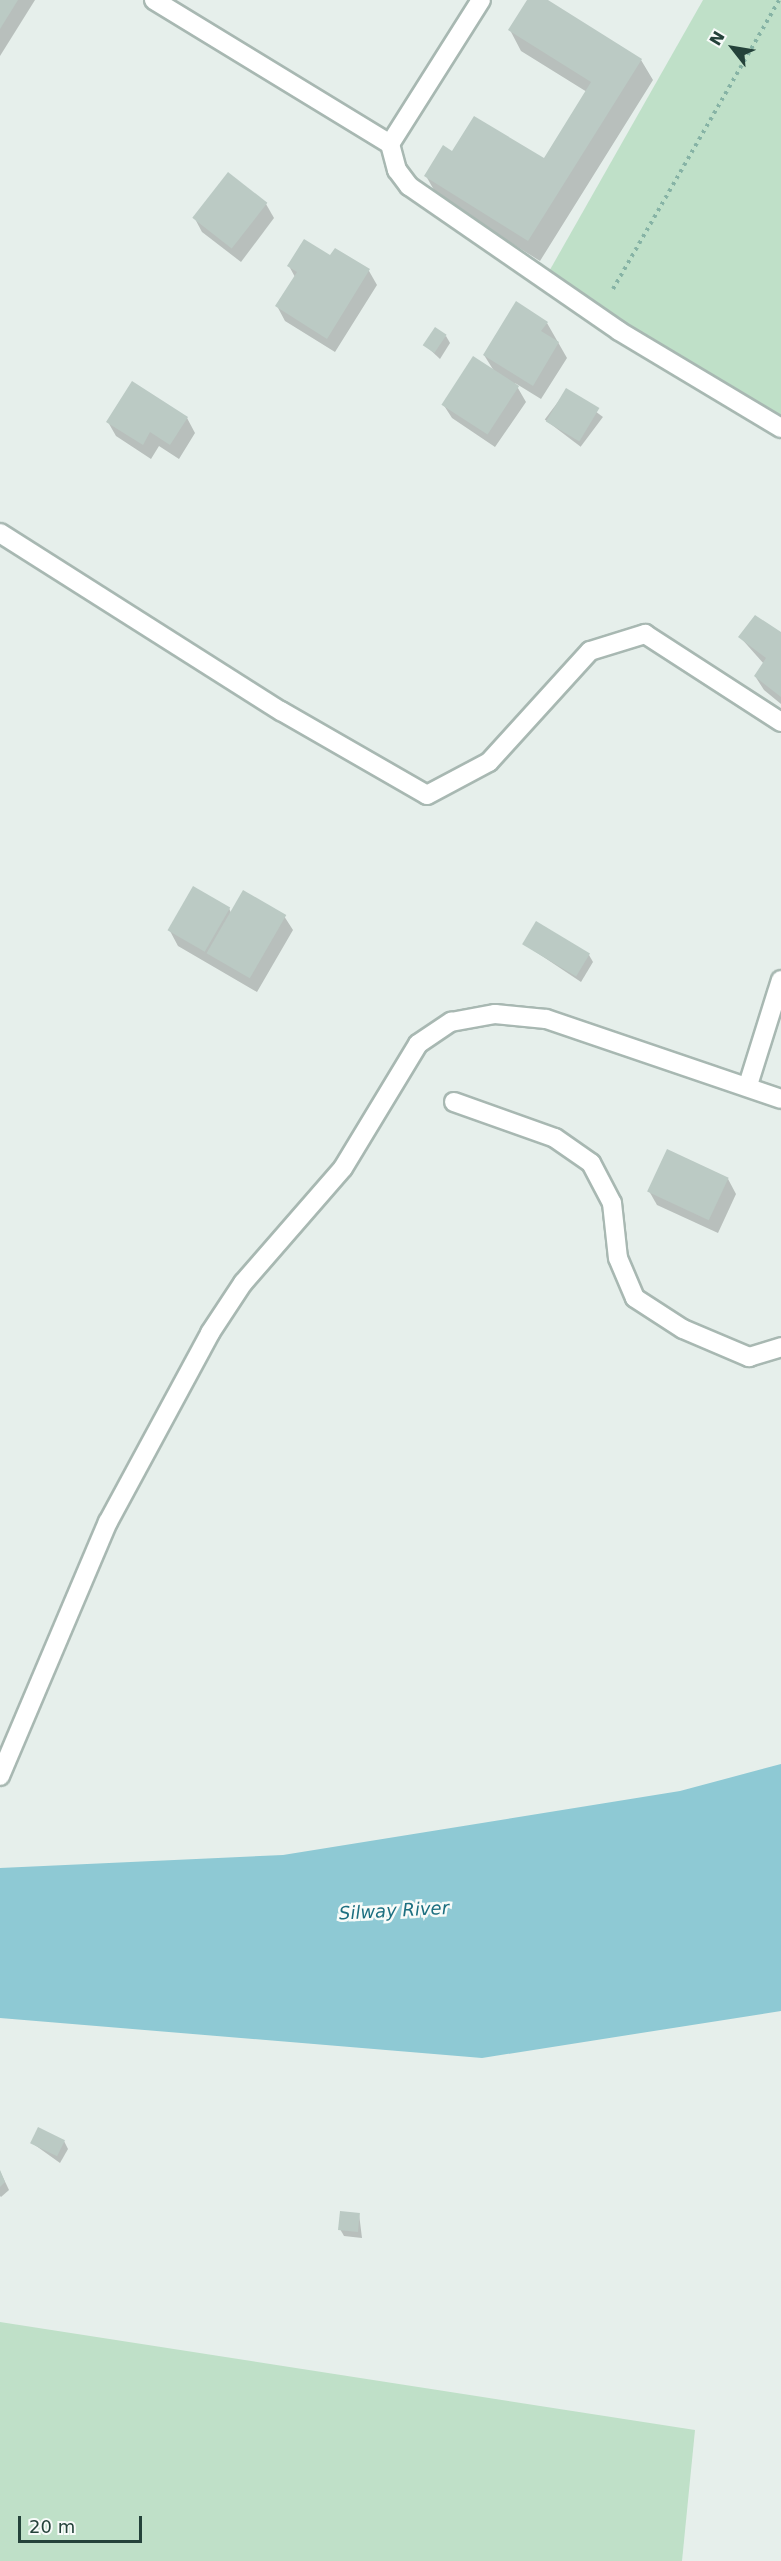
<!DOCTYPE html>
<html>
<head>
<meta charset="utf-8">
<style>
	body { margin:0 }
	#map { position:relative; width:781px; height:2561px; overflow:hidden; background:#e6efeb; font-family:"DejaVu Sans",sans-serif }
	div>[style] { position:absolute }
	.green>* { inset:0; background:#bfe0c8 }
	.water>* { inset:0; background:#8ec9d4 }
	.shadow>* { inset:0; background:#0003; transform-origin:0 0 }
	.building>* { inset:0; background:#bbcac4; transform-origin:0 0 }
	.path>* { height:4px; margin-top:-2px; transform-origin:0; background:repeating-linear-gradient(90deg,#86b3a5 0 3px,transparent 0 7.5px) }
	.roads { filter:drop-shadow(2px 0 #a8b8b2) drop-shadow(-2px 0 #a8b8b2) drop-shadow(0 2px #a8b8b2) drop-shadow(0 -2px #a8b8b2) }
	.minor>* { height:18px; margin:-9px; padding:0 9px; transform-origin:9px; border-radius:9px; background:#fff }
	span { translate:-50% -50%; white-space:nowrap; text-align:center; line-height:1.15; -webkit-text-stroke:5px #f7fbf9; paint-order:stroke }
	.water-label { font-size:18px; color:#1c6f80; font-style:italic }
	.north { position:absolute; left:703px; top:18px; width:60px; height:60px; -webkit-text-stroke:4px #f7fbf9; paint-order:stroke; rotate:301deg; font-size:16px; font-weight:700; line-height:24px; text-align:center; color:#24423a }
	.north::after { content:''; display:block; margin:auto; width:21px; height:27px; background:#24423a; clip-path:polygon(50% 0,100% 100%,50% 72%,0 100%) }
	.scale { position:absolute; left:18px; top:2516px; width:124px; height:27px; box-sizing:border-box; border:3px solid #24423a; border-top:0; padding-left:8px; font-size:18px; line-height:21px; white-space:nowrap; color:#24423a; -webkit-text-stroke:4px #f7fbf9; paint-order:stroke }
</style>
</head>
<body>
<div id="map">
	<div class="green">
		<div style="clip-path:polygon(703px 0,781px 0,781px 416px,547px 275px)"></div>
		<div style="clip-path:polygon(0 2322px,695px 2430px,682px 2561px,0 2561px)"></div>
	</div>
	<div class="water">
		<div style="clip-path:polygon(781px 1764px,781px 2011px,482px 2058px,0 2018px,0 1868px,283px 1855px,680px 1791px)"></div>
	</div>
	<div class="shadow">
		<div style="clip-path:polygon(0 0,35px 0,0 56px)"></div>
		<div style="clip-path:polygon(528px 0,545px 0,641px 60px,653px 80px,540px 261px,438px 197px,426px 176px,453px 153px,544px 160px,587px 92px,521px 51px,510px 30px)"></div>
		<div style="clip-path:polygon(266px 204px,274px 218px,241px 262px,202px 232px,194px 217px)"></div>
		<div style="clip-path:polygon(331px 257px,369px 271px,377px 285px,335px 352px,285px 321px,277px 306px,295px 277px,289px 266px)"></div>
		<div style="clip-path:polygon(547px 323px,567px 358px,541px 399px,515px 383px,526px 402px,495px 447px,452px 418px,443px 404px,494px 371px,484px 355px)"></div>
		<div style="clip-path:polygon(446px 336px,450px 343px,440px 359px,425px 345px)"></div>
		<div style="left:567px;top:390px;width:45px;height:37px;rotate:37deg"></div>
		<div style="clip-path:polygon(187px 418px,195px 433px,179px 459px,159px 446px,151px 459px,116px 436px,108px 422px)"></div>
		<div style="clip-path:polygon(781px 634px,781px 704px,764px 690px,755px 676px,764px 664px,740px 637px)"></div>
		<div style="clip-path:polygon(229px 908px,231px 913px,284px 916px,293px 930px,257px 992px,178px 946px,170px 931px)"></div>
		<div style="clip-path:polygon(524px 944px,589px 955px,593px 962px,581px 982px)"></div>
		<div style="clip-path:polygon(728px 1179px,736px 1194px,718px 1233px,657px 1205px,649px 1191px)"></div>
		<div style="clip-path:polygon(64px 2141px,68px 2149px,60px 2163px,32px 2143px)"></div>
		<div style="clip-path:polygon(0 2171px,9px 2190px,1px 2197px,0 2196px)"></div>
		<div style="clip-path:polygon(359px 2214px,362px 2238px,344px 2236px,340px 2229px)"></div>
	</div>
	<div class="building">
		<div style="clip-path:polygon(0 0,18px 0,0 29px)"></div>
		<div style="clip-path:polygon(527px 0,548px 0,642px 59px,528px 241px,424px 176px,443px 145px,452px 151px,474px 116px,544px 158px,591px 82px,508px 30px)"></div>
		<div style="left:228px;top:172px;width:50px;height:58px;rotate:38deg"></div>
		<div style="clip-path:polygon(304px 239px,330px 255px,335px 248px,370px 269px,327px 339px,275px 306px,297px 272px,287px 266px)"></div>
		<div style="clip-path:polygon(516px 301px,548px 322px,541px 331px,559px 342px,533px 386px,483px 355px)"></div>
		<div style="left:435px;top:327px;width:14px;height:22px;rotate:34deg"></div>
		<div style="left:473px;top:356px;width:55px;height:58px;rotate:33deg"></div>
		<div style="clip-path:polygon(132px 381px,188px 417px,170px 445px,150px 432px,143px 445px,106px 422px)"></div>
		<div style="left:566px;top:388px;width:39px;height:39px;rotate:31deg"></div>
		<div style="clip-path:polygon(755px 615px,781px 632px,781px 697px,754px 676px,766px 658px,738px 637px)"></div>
		<div style="left:193px;top:886px;width:43px;height:51px;rotate:30deg"></div>
		<div style="left:243px;top:890px;width:50px;height:73px;rotate:30deg"></div>
		<div style="left:536px;top:921px;width:63px;height:27px;rotate:31deg"></div>
		<div style="left:667px;top:1149px;width:68px;height:47px;rotate:25deg"></div>
		<div style="left:38px;top:2127px;width:30px;height:18px;rotate:26deg"></div>
		<div style="clip-path:polygon(0 2170px,5px 2182px,0 2187px)"></div>
		<div style="left:340px;top:2211px;width:20px;height:19px;rotate:6deg"></div>
	</div>
	<div class="path">
		<div style="left:613px;top:289px;width:333px;rotate:-60.1deg"></div>
	</div>
	<div class="roads">
		<div class="minor">
			<div style="left:154px;top:0;width:276px;rotate:31.4deg"></div>
			<div style="left:390px;top:144px;width:27px;rotate:75deg"></div>
			<div style="left:397px;top:170px;width:20px;rotate:53deg"></div>
			<div style="left:409px;top:186px;width:255px;rotate:34.6deg"></div>
			<div style="left:619px;top:331px;width:189px;rotate:30.9deg"></div>
			<div style="left:390px;top:144px;width:170px;rotate:-57.7deg"></div>
			<div style="left:0;top:533px;width:333px;rotate:32.4deg"></div>
			<div style="left:281px;top:711px;width:168px;rotate:29.9deg"></div>
			<div style="left:427px;top:795px;width:70px;rotate:-28deg"></div>
			<div style="left:489px;top:762px;width:150px;rotate:-47.7deg"></div>
			<div style="left:590px;top:651px;width:58px;rotate:-17.2deg"></div>
			<div style="left:645px;top:634px;width:162px;rotate:32.9deg"></div>
			<div style="left:748px;top:1085px;width:110px;rotate:-72.6deg"></div>
			<div style="left:454px;top:1102px;width:107px;rotate:19.6deg"></div>
			<div style="left:555px;top:1138px;width:44px;rotate:34.8deg"></div>
			<div style="left:591px;top:1163px;width:45px;rotate:62.3deg"></div>
			<div style="left:612px;top:1203px;width:55px;rotate:83.8deg"></div>
			<div style="left:618px;top:1258px;width:43px;rotate:67deg"></div>
			<div style="left:635px;top:1298px;width:57px;rotate:32.9deg"></div>
			<div style="left:683px;top:1329px;width:72px;rotate:23deg"></div>
			<div style="left:749px;top:1357px;width:34px;rotate:-17deg"></div>
			<div style="left:0;top:1776px;width:276px;rotate:-67deg"></div>
			<div style="left:108px;top:1522px;width:215px;rotate:-61.6deg"></div>
			<div style="left:210px;top:1333px;width:60px;rotate:-56.6deg"></div>
			<div style="left:243px;top:1283px;width:152px;rotate:-49deg"></div>
			<div style="left:343px;top:1168px;width:145px;rotate:-58.8deg"></div>
			<div style="left:418px;top:1044px;width:40px;rotate:-34deg"></div>
			<div style="left:451px;top:1022px;width:45px;rotate:-10.3deg"></div>
			<div style="left:495px;top:1014px;width:51px;rotate:5.6deg"></div>
			<div style="left:546px;top:1019px;width:248px;rotate:18.8deg"></div>
		</div>
	</div>
	<div class="water-label">
		<span style="left:394px;top:1911px;rotate:-3deg">Silway River</span>
	</div>
	<div class="north">N</div>
	<div class="scale">20 m</div>
</div>
</body>
</html>
